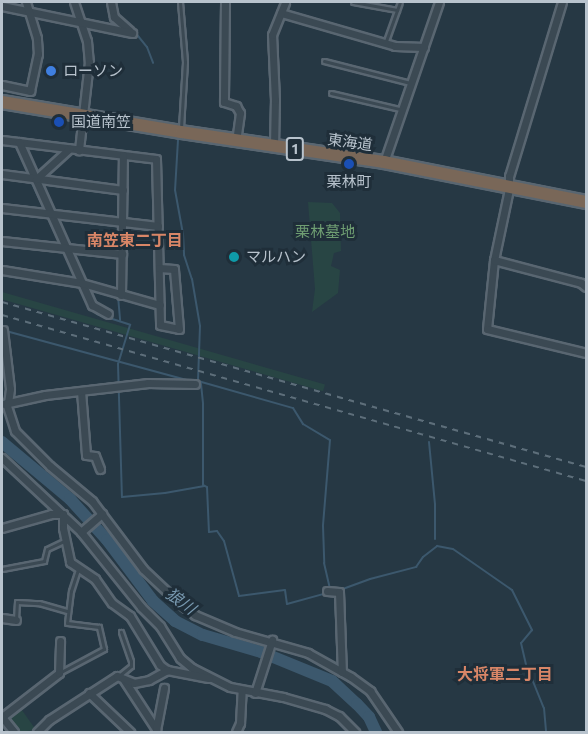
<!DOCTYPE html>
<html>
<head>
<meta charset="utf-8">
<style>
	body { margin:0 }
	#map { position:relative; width:588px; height:734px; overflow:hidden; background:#263844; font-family:Commissioner,"Noto Sans JP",sans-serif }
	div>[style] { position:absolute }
	.green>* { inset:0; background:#284544; transform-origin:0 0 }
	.stream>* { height:2px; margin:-1px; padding:0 1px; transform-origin:1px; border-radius:1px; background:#3c586d }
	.river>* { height:12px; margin:-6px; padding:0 6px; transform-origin:6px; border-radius:6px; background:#3c586d }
	.roads { filter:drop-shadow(2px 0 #596671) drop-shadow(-2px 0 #596671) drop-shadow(0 2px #596671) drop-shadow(0 -2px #596671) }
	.lane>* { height:3px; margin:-1.5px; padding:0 1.5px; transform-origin:1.5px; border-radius:1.5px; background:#3b4953 }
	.street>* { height:7px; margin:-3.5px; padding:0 3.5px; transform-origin:3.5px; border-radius:3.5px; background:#3b4953 }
	.highway>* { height:12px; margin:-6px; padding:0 6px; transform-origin:6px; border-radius:6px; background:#796758 }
	.rail>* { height:2px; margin-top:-1px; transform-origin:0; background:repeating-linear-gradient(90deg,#5d6e7a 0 6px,transparent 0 12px) }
	.dots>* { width:16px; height:16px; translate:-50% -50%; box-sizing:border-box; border:3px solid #1f2e39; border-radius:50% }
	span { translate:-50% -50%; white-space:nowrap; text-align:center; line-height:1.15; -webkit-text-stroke:6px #1f2e39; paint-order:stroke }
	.shield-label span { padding:2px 4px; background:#1f2e39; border:2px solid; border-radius:4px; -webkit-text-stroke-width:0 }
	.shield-label { font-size:14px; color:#b8c3cd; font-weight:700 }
	.poi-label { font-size:15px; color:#b8c3cd }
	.left { translate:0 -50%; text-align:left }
	.street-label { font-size:15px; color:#b8c3cd }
	.park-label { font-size:15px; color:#6f9e72 }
	.neighbourhood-label { font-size:16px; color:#d98667; font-weight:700 }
	.water-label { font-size:16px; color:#7899b0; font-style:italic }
	.frame { position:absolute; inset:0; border:3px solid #b8c3cd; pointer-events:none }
</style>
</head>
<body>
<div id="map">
	<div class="green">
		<div style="clip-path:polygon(308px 202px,332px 203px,340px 213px,341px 251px,334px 253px,331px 266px,340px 270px,338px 293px,312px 312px,315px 289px)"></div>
		<div style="left:2px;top:292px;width:336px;height:7px;rotate:16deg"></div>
		<div style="clip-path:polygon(19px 706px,36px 730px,18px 732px,7px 717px)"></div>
	</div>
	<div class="stream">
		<div style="left:134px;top:31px;width:21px;rotate:51deg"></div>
		<div style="left:147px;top:47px;width:17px;rotate:69deg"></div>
		<div style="left:178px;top:140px;width:50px;rotate:93.4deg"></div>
		<div style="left:175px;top:190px;width:45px;rotate:79.7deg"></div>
		<div style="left:183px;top:234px;width:21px;rotate:87deg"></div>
		<div style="left:184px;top:255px;width:25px;rotate:72deg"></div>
		<div style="left:192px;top:279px;width:48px;rotate:80.3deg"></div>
		<div style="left:200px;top:326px;width:55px;rotate:92.1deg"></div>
		<div style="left:198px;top:381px;width:99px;rotate:15.9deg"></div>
		<div style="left:293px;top:408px;width:19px;rotate:58deg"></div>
		<div style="left:303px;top:424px;width:31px;rotate:31deg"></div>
		<div style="left:330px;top:440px;width:86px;rotate:94.7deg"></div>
		<div style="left:323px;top:526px;width:37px;rotate:88deg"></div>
		<div style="left:324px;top:563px;width:27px;rotate:77deg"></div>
		<div style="left:15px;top:145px;width:33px;rotate:65deg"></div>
		<div style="left:31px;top:181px;width:33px;rotate:65deg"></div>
		<div style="left:119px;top:189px;width:30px;rotate:-90deg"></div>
		<div style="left:47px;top:216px;width:69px;rotate:65.3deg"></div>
		<div style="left:79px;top:284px;width:25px;rotate:67deg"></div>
		<div style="left:89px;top:307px;width:11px;rotate:41deg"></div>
		<div style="left:97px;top:314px;width:35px;rotate:18deg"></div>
		<div style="left:130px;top:325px;width:41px;rotate:107.1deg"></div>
		<div style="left:118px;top:364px;width:133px;rotate:88.3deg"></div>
		<div style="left:122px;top:497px;width:43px;rotate:-5.3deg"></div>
		<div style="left:165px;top:493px;width:40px;rotate:-10deg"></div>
		<div style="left:118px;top:296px;width:24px;rotate:85deg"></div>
		<div style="left:6px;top:331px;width:191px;rotate:15.2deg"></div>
		<div style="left:196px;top:383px;width:5px;rotate:11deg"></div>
		<div style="left:201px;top:384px;width:20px;rotate:84deg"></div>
		<div style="left:203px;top:404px;width:81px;rotate:90deg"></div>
		<div style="left:203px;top:485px;width:4px;rotate:27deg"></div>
		<div style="left:207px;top:487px;width:45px;rotate:87.5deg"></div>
		<div style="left:209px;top:532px;width:8px;rotate:-7deg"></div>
		<div style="left:217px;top:531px;width:12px;rotate:55deg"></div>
		<div style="left:224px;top:541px;width:57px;rotate:74.7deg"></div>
		<div style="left:239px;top:596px;width:46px;rotate:-7.4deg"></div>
		<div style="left:285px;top:590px;width:14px;rotate:82deg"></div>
		<div style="left:287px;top:604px;width:41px;rotate:-15.4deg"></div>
		<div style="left:429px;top:442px;width:62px;rotate:84.5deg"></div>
		<div style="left:435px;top:504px;width:35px;rotate:90deg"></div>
		<div style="left:437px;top:546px;width:16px;rotate:11deg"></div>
		<div style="left:453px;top:549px;width:72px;rotate:34.8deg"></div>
		<div style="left:512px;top:590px;width:45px;rotate:63.4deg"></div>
		<div style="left:532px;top:630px;width:17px;rotate:130deg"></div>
		<div style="left:521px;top:643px;width:26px;rotate:77deg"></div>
		<div style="left:340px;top:590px;width:32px;rotate:-20deg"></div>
		<div style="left:370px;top:579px;width:48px;rotate:-14.6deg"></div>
		<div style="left:416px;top:567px;width:12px;rotate:-55deg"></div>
		<div style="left:423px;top:557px;width:18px;rotate:-38deg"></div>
		<div style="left:532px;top:679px;width:31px;rotate:68deg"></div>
		<div style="left:544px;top:708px;width:24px;rotate:85deg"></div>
	</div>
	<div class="river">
		<div style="left:2px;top:442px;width:89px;rotate:40deg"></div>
		<div style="left:70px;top:499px;width:55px;rotate:47.9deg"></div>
		<div style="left:107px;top:540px;width:76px;rotate:53deg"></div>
		<div style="left:153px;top:601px;width:30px;rotate:42deg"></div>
		<div style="left:175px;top:621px;width:31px;rotate:27deg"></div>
		<div style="left:203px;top:635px;width:60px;rotate:16.3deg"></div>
		<div style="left:261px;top:652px;width:77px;rotate:22.2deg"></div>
		<div style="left:332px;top:681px;width:34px;rotate:43deg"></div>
		<div style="left:357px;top:704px;width:18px;rotate:47deg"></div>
		<div style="left:369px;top:717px;width:17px;rotate:65deg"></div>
	</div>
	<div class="roads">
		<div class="lane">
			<div style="left:180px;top:2px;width:60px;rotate:85.2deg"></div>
			<div style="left:185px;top:62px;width:65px;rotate:93.5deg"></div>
			<div style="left:353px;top:2px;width:45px;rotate:10.3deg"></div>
			<div style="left:386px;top:41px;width:41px;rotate:-70.3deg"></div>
			<div style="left:324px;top:61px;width:89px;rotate:14.3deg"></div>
			<div style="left:331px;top:93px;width:71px;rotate:13.1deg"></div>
			<div style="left:2px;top:569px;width:43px;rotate:-10.8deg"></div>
			<div style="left:44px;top:561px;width:12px;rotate:-76deg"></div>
			<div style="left:47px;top:549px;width:19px;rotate:-25deg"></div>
			<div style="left:16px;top:620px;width:18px;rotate:-87deg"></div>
			<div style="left:17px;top:602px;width:22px;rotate:3deg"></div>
			<div style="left:39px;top:603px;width:29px;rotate:16deg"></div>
			<div style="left:61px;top:672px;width:49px;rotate:-28.1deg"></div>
			<div style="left:104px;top:649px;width:23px;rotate:-103deg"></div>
			<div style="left:99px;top:627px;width:32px;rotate:-173deg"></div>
			<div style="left:67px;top:623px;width:32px;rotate:-83deg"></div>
			<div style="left:71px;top:591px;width:22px;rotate:-72deg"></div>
			<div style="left:120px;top:675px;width:14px;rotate:-39deg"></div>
			<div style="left:131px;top:666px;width:5px;rotate:-90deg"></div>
			<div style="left:131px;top:661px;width:31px;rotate:-109deg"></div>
		</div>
		<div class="street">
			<div style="left:74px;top:2px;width:41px;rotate:71.6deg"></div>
			<div style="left:87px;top:41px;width:21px;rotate:85deg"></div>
			<div style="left:89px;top:62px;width:89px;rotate:96.5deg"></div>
			<div style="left:111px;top:2px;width:15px;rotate:79deg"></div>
			<div style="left:114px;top:17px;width:21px;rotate:41deg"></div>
			<div style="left:225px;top:2px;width:100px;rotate:90.6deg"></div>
			<div style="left:224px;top:102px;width:13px;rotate:18deg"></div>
			<div style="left:236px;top:106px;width:8px;rotate:60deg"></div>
			<div style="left:240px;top:113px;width:28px;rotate:98deg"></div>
			<div style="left:562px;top:2px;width:182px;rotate:106.9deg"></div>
			<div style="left:509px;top:176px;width:13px;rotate:90deg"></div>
			<div style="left:509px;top:189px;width:73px;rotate:101.9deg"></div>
			<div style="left:494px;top:260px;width:69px;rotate:95.8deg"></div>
			<div style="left:487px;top:329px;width:102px;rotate:13.6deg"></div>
			<div style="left:2px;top:6px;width:133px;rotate:11.7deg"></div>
			<div style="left:281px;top:13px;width:119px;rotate:16.1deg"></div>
			<div style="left:395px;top:46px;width:29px;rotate:2deg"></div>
			<div style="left:2px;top:85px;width:29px;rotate:12deg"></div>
			<div style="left:30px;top:91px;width:38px;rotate:-78deg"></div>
			<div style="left:38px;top:54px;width:16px;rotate:-94deg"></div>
			<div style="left:37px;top:38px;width:38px;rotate:-107deg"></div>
			<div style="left:2px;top:140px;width:155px;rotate:7deg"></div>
			<div style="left:156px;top:159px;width:166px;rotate:88.6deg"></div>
			<div style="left:160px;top:325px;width:19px;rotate:12deg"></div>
			<div style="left:179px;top:329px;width:60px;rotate:-94.8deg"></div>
			<div style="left:174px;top:269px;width:15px;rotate:-176deg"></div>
			<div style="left:19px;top:142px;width:179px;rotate:65.9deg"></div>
			<div style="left:92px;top:305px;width:18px;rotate:29deg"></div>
			<div style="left:274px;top:146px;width:46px;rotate:-88.8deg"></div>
			<div style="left:275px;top:100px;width:65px;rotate:-92.6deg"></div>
			<div style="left:272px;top:35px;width:35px;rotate:-68deg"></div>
			<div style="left:384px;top:162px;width:169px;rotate:-71deg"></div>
			<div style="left:2px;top:174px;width:122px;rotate:7.5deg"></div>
			<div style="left:36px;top:179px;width:45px;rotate:-42.3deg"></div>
			<div style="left:2px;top:208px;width:157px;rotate:6.6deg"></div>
			<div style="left:2px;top:241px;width:121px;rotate:6.2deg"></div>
			<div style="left:494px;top:260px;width:90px;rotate:14.8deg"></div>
			<div style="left:581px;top:283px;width:6px;rotate:39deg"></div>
			<div style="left:2px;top:270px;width:81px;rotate:9.2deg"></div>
			<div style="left:82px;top:283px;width:81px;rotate:15.8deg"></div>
			<div style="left:121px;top:295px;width:140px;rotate:-89.2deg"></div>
			<div style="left:3px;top:330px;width:59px;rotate:83.2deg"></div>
			<div style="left:10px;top:389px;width:14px;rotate:98deg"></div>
			<div style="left:81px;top:391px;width:64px;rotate:85.5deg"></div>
			<div style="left:86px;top:455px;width:9px;rotate:6deg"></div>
			<div style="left:95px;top:456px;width:14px;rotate:69deg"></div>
			<div style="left:6px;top:403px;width:29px;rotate:72deg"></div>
			<div style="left:15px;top:431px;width:49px;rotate:45deg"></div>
			<div style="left:50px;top:466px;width:55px;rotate:39.8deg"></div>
			<div style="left:92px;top:501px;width:85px;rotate:53.1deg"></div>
			<div style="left:143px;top:569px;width:51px;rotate:43.4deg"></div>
			<div style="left:180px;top:604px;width:19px;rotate:36deg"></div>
			<div style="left:195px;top:615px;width:43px;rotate:23deg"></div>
			<div style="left:235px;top:632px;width:76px;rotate:16deg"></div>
			<div style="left:308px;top:653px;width:49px;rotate:29.2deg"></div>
			<div style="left:351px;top:677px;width:24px;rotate:36deg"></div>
			<div style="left:370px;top:691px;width:50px;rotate:55.7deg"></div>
			<div style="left:4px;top:404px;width:42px;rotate:-12.4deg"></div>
			<div style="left:45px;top:395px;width:104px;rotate:-6.6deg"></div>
			<div style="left:148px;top:383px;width:47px;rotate:1.2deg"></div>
			<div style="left:2px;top:458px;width:108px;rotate:43.1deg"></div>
			<div style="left:81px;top:532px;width:96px;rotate:51.3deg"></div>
			<div style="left:141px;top:607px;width:27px;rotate:45deg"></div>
			<div style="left:160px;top:626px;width:38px;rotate:58deg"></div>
			<div style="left:180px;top:658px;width:16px;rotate:40deg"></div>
			<div style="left:192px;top:668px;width:42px;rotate:26.6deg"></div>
			<div style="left:230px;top:687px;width:54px;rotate:10.7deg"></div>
			<div style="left:283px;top:697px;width:44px;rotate:15.9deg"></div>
			<div style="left:325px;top:709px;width:16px;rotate:27deg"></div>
			<div style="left:339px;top:716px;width:23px;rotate:45deg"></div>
			<div style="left:2px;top:528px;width:51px;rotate:-15.9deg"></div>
			<div style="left:51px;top:514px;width:12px"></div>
			<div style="left:63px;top:514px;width:14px;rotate:90deg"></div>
			<div style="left:63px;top:528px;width:35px;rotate:78deg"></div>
			<div style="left:70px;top:562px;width:30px;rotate:34deg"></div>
			<div style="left:95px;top:579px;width:29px;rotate:55deg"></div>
			<div style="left:112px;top:603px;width:22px;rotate:36deg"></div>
			<div style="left:130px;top:616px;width:57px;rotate:58.5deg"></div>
			<div style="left:160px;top:665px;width:9px;rotate:36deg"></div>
			<div style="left:167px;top:670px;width:42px;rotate:11deg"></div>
			<div style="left:81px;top:532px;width:28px;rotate:-41deg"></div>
			<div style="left:327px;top:591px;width:12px;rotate:5deg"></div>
			<div style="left:339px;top:592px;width:80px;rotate:87.9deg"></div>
			<div style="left:2px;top:618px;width:14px;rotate:8deg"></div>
			<div style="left:124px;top:680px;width:59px;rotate:56.9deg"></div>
			<div style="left:89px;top:693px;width:57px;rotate:43.6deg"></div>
			<div style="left:255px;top:693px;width:56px;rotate:-72.2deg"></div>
			<div style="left:2px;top:717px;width:72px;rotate:-37.7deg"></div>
			<div style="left:59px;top:673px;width:32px;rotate:-88deg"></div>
			<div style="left:2px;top:717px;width:19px;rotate:51deg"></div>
			<div style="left:156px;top:730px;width:43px;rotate:-79.2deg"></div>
			<div style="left:37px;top:732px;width:17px;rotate:-45deg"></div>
			<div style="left:49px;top:720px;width:81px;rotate:-32.9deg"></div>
			<div style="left:117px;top:676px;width:18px;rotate:22deg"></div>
			<div style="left:134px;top:683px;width:15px;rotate:-11deg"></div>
			<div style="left:149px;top:680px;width:21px;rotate:-29deg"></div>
			<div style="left:236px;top:732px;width:10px;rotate:-66deg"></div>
			<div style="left:240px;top:723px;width:33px;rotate:-87deg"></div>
		</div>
		<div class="highway">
			<div style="left:2px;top:102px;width:181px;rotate:9.5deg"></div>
			<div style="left:181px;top:132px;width:205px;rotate:8.4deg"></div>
			<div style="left:384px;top:162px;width:206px;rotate:11.2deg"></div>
		</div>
	</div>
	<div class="rail">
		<div style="left:2px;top:302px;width:607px;rotate:15.78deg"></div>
		<div style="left:2px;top:315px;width:607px;rotate:15.87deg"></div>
	</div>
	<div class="dots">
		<div style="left:51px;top:71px;background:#3f7fe0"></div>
		<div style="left:59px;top:122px;background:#1a4fb4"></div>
		<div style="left:349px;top:164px;background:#1a4fb4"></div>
		<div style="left:234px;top:257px;background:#0f9aa8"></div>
	</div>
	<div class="shield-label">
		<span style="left:295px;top:149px">1</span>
	</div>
	<div class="poi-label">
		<span class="left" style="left:63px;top:71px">ローソン</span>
		<span class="left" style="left:71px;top:122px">国道南笠</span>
		<span style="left:349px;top:182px">栗林町</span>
		<span class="left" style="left:246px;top:257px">マルハン</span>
	</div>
	<div class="street-label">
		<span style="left:350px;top:142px;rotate:8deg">東海道</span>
	</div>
	<div class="park-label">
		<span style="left:325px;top:232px">栗林墓地</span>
	</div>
	<div class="neighbourhood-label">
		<span style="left:135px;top:240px">南笠東二丁目</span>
		<span style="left:505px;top:674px">大将軍二丁目</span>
	</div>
	<div class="water-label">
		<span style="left:181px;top:601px;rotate:36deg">狼川</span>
	</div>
	<div class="frame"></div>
</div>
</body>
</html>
